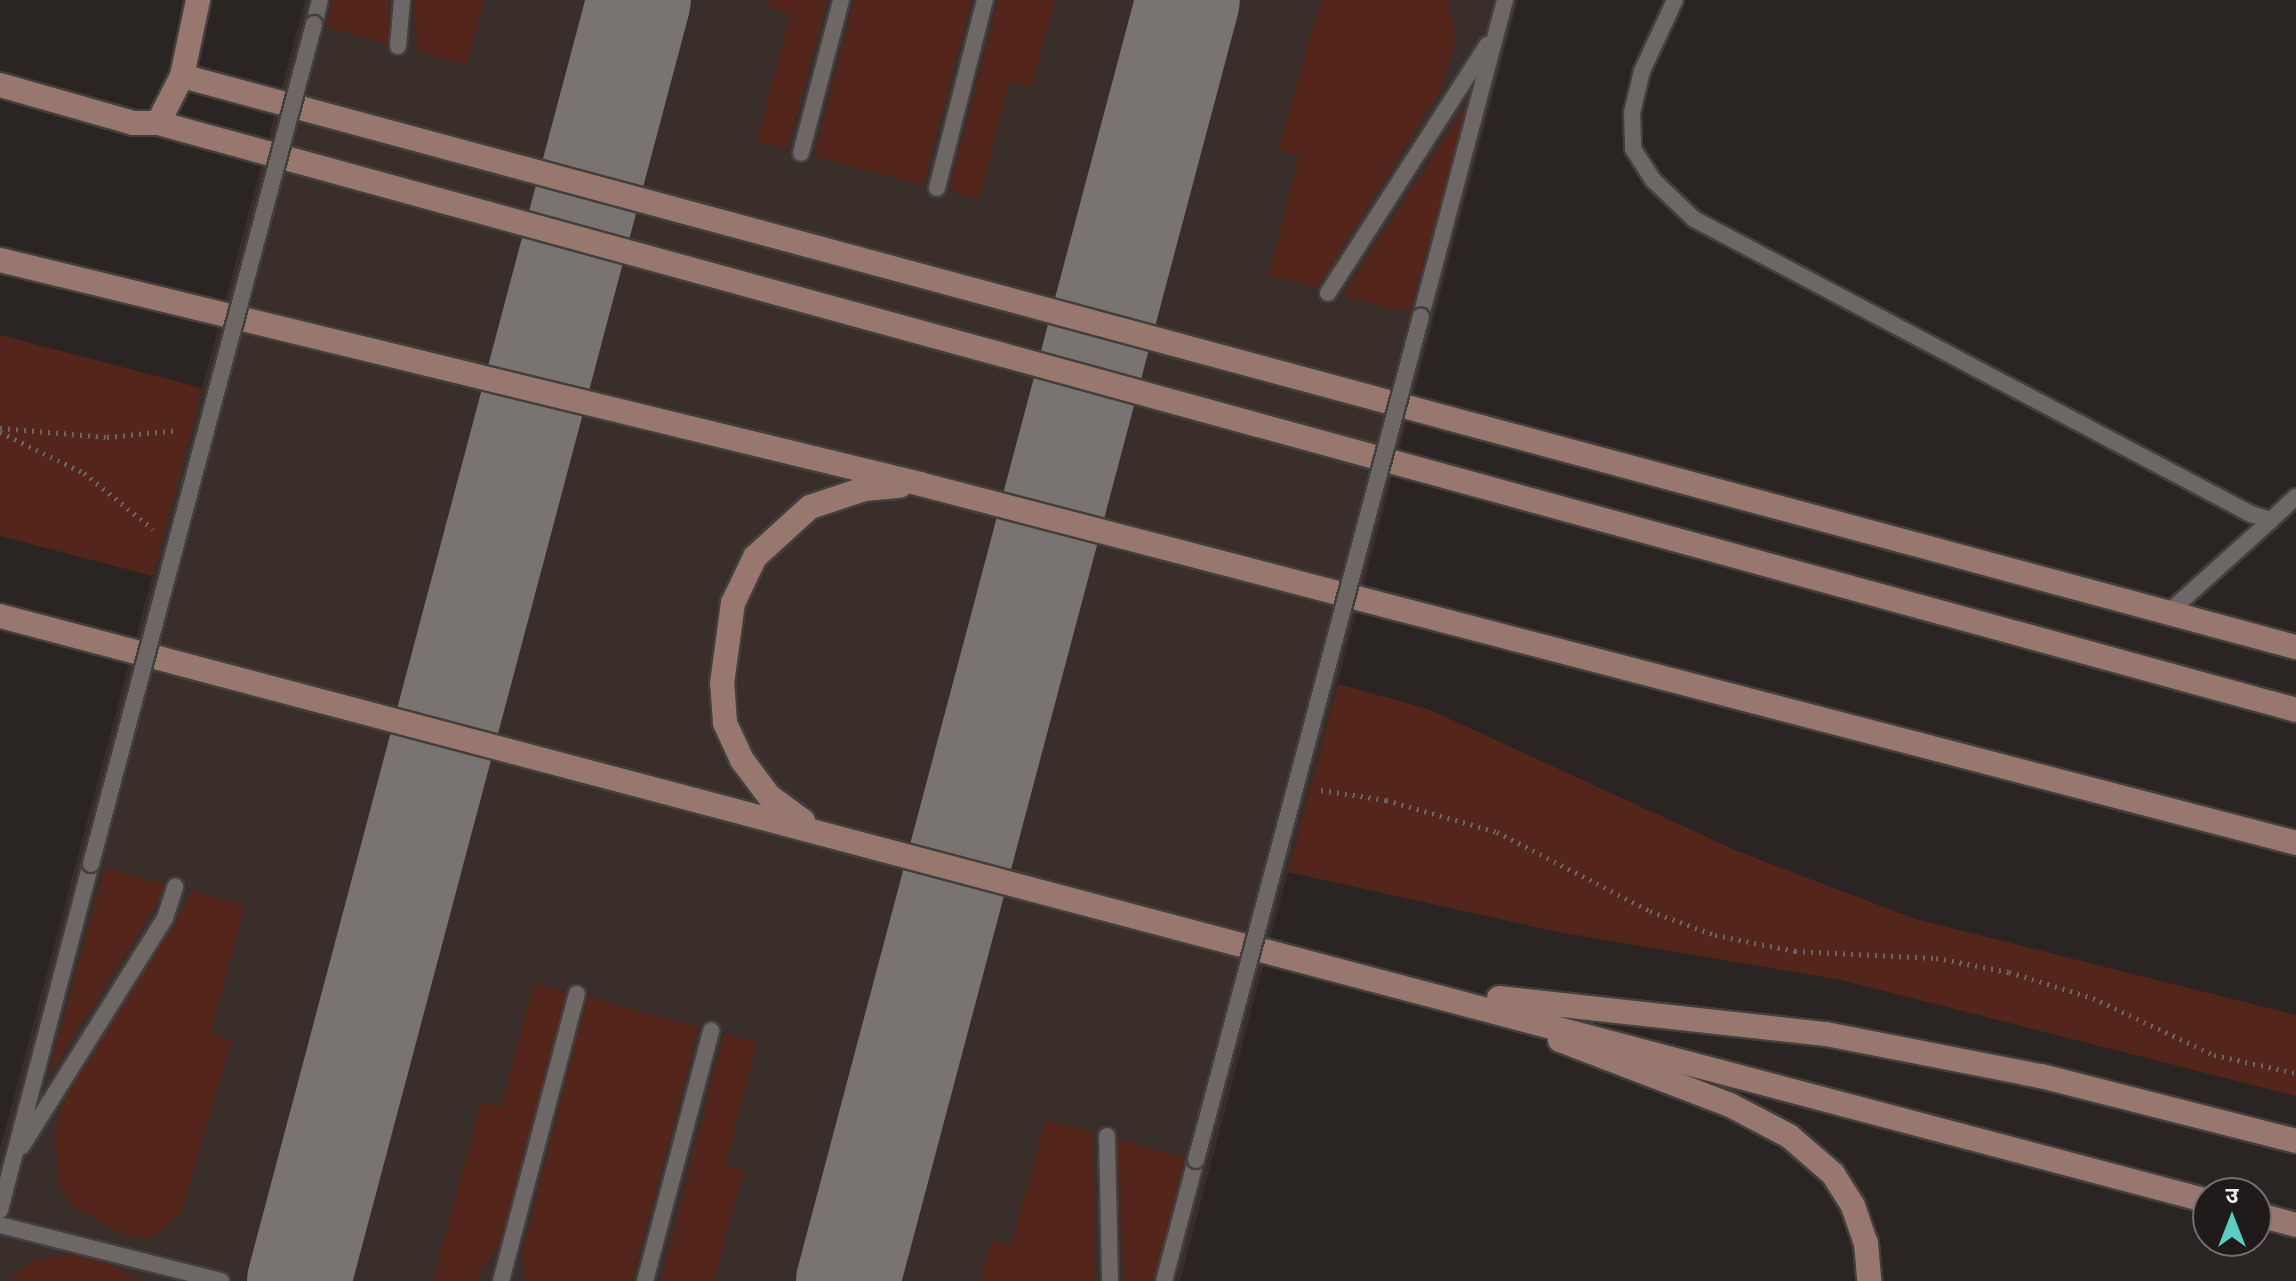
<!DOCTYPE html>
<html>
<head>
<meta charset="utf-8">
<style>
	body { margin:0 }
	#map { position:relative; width:2296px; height:1281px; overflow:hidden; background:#2a2423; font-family:"PT Sans Narrow","Noto Sans Devanagari",sans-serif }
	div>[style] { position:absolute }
	.built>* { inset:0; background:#3a2e2b }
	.green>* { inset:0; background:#54261b }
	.taxiway>* { height:104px; margin:-52px; padding:0 52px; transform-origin:52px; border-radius:52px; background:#797472 }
	.path>* { height:5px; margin-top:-2.5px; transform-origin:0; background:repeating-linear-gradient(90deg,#6b6665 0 2px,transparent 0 8px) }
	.roads { filter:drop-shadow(2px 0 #433f3d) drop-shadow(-2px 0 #433f3d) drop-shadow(0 2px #433f3d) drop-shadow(0 -2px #433f3d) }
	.lane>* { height:16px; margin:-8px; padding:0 8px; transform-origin:8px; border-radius:8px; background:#6d6765 }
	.secondary>* { height:24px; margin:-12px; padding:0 12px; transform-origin:12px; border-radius:12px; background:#98776f }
	.bridges { filter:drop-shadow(2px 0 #433f3d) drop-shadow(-2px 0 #433f3d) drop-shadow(0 2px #433f3d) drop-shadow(0 -2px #433f3d) }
	.lane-bridge>* { height:16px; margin:-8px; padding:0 8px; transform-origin:8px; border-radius:8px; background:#6d6765 }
	span { translate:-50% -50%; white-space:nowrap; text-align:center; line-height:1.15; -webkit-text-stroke:8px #201b1a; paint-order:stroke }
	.north { position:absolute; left:2192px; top:1177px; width:80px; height:80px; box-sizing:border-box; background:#201b1a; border:2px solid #736e6d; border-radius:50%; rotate:0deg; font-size:22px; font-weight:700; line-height:32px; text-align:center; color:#efebea }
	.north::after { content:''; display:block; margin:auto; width:28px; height:36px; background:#58cec0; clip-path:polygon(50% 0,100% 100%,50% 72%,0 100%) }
</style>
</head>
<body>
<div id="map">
	<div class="built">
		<div style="clip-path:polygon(305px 0,1518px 0,1180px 1281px,0 1281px,0 1149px)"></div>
	</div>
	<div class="green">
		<div style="clip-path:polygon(333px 0,388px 0,390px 45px,326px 27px)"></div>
		<div style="clip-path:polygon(414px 0,484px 0,467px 65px,417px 51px)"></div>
		<div style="clip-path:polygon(770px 0,827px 0,787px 149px,757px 141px,790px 14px,768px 7px)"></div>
		<div style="clip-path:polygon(854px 0,971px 0,923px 185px,814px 156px)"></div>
		<div style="clip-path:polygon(998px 0,1055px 0,1031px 87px,1009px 81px,979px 200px,949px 191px)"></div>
		<div style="clip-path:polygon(1321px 0,1447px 0,1456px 38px,1440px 91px,1317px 288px,1269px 276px,1299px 156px,1278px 150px)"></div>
		<div style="clip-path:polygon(1471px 97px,1409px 313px,1343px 295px)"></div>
		<div style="clip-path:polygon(0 335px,202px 388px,153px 576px,0 536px)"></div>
		<div style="clip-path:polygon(1338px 684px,1428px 709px,1737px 851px,1915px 919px,2296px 1015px,2296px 1096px,1841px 980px,1559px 932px,1288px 872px)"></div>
		<div style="clip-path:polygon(105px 868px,169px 885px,48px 1076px)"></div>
		<div style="clip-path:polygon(193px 891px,245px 905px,211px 1033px,232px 1040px,181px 1213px,151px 1238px,125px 1236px,74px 1207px,58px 1184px,55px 1128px,65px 1099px)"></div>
		<div style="clip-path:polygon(534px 983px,567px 992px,507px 1222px,496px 1251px,474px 1281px,433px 1281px,481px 1102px,501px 1107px)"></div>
		<div style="clip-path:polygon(587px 997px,699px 1027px,632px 1281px,524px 1281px,523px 1250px)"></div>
		<div style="clip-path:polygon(724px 1034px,757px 1042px,725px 1166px,744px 1171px,714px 1281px,661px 1281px)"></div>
		<div style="clip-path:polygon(1045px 1120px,1093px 1132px,1095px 1281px,980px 1281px,991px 1240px,1011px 1246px)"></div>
		<div style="clip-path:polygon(1117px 1139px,1186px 1158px,1154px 1281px,1124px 1281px)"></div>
		<div style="clip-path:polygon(70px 1254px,110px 1265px,140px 1281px,7px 1281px,33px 1260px)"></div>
	</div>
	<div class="taxiway">
		<div style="left:299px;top:1281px;width:1325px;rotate:-75.14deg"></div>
		<div style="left:848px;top:1281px;width:1325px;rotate:-75.14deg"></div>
	</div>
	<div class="path">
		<div style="left:0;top:428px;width:107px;rotate:4.8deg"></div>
		<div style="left:107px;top:437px;width:72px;rotate:-5.6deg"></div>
		<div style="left:0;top:432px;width:93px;rotate:26deg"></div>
		<div style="left:84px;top:473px;width:89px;rotate:39.1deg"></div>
		<div style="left:1321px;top:790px;width:66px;rotate:8.7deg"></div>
		<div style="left:1386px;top:800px;width:116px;rotate:16.1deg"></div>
		<div style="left:1497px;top:832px;width:172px;rotate:27.3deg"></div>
		<div style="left:1650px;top:911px;width:69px;rotate:20.3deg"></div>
		<div style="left:1715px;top:935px;width:82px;rotate:11.3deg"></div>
		<div style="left:1795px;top:951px;width:141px;rotate:2.8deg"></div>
		<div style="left:1936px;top:958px;width:74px;rotate:10.9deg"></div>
		<div style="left:2009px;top:972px;width:88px;rotate:17.2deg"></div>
		<div style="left:2093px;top:998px;width:134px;rotate:25.2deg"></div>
		<div style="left:2214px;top:1055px;width:84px;rotate:12.4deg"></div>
	</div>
	<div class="roads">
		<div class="lane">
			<div style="left:1675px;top:0;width:78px;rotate:114.9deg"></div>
			<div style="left:1642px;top:71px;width:43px;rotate:103.4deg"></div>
			<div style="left:1632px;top:113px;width:36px;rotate:88deg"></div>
			<div style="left:1633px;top:149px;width:37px;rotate:57deg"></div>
			<div style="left:1653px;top:180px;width:57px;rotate:43.6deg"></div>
			<div style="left:1694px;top:219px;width:630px;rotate:27.91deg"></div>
			<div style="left:2251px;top:514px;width:21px;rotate:17deg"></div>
			<div style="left:2271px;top:520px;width:34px;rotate:-43deg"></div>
			<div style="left:314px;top:24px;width:25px;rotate:-76deg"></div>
			<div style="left:398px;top:46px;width:46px;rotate:-85deg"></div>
			<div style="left:801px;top:153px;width:158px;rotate:-75.3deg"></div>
			<div style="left:937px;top:188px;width:194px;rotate:-75.7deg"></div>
			<div style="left:1328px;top:293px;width:295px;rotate:-57.3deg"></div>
			<div style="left:1421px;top:316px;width:327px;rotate:-75.1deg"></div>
			<div style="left:2169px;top:612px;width:137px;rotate:-42deg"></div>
			<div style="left:1107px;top:1136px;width:145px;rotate:88.8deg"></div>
			<div style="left:22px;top:1146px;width:269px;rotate:-57.9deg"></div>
			<div style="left:165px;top:918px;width:33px;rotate:-72deg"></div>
			<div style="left:0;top:1210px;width:358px;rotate:-75.3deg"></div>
			<div style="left:0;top:1225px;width:228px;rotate:14.2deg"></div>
			<div style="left:501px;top:1281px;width:297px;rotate:-75.2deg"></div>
			<div style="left:645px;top:1281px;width:259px;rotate:-75.2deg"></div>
			<div style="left:1164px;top:1281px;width:125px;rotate:-75.2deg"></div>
		</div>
		<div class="secondary">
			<div style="left:182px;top:76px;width:2190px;rotate:15.12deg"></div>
			<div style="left:0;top:85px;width:138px;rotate:15.9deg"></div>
			<div style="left:133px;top:123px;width:25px"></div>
			<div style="left:158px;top:123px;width:2217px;rotate:15.35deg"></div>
			<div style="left:158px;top:123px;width:53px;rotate:-62.9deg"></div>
			<div style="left:182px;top:76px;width:78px;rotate:-78.1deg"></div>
			<div style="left:0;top:260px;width:947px;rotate:13.68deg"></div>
			<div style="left:920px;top:484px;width:1422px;rotate:14.62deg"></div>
			<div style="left:0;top:616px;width:2284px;rotate:14.84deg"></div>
			<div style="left:803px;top:821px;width:42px;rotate:-143.7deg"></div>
			<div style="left:769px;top:796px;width:45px;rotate:-126.9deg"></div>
			<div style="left:742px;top:760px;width:41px;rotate:-114.7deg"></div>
			<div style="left:725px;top:723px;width:39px;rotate:-94deg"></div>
			<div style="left:722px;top:684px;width:82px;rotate:-82.3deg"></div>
			<div style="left:733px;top:603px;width:51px;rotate:-64.4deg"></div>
			<div style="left:755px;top:557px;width:74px;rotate:-42.3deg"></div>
			<div style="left:810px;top:507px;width:57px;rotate:-18.4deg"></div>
			<div style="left:864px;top:489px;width:36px;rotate:-5deg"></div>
			<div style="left:1499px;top:998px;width:329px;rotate:6.3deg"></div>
			<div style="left:1826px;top:1034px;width:219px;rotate:11.1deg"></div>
			<div style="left:2041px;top:1076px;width:263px;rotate:14.3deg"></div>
			<div style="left:1560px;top:1040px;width:182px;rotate:20.9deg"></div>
			<div style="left:1730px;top:1105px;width:67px;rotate:27.7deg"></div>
			<div style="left:1789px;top:1136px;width:58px;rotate:40.8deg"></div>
			<div style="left:1833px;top:1174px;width:38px;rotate:58deg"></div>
			<div style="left:1853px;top:1206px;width:39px;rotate:71deg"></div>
			<div style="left:1866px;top:1243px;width:38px;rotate:85deg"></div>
			<div style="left:2256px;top:1214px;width:41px;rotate:15.4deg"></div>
		</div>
	</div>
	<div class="bridges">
		<div class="lane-bridge">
			<div style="left:91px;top:864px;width:869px;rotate:-75.13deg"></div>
			<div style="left:1196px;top:1160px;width:873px;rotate:-75.07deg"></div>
		</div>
	</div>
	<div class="north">उ</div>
</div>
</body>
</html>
